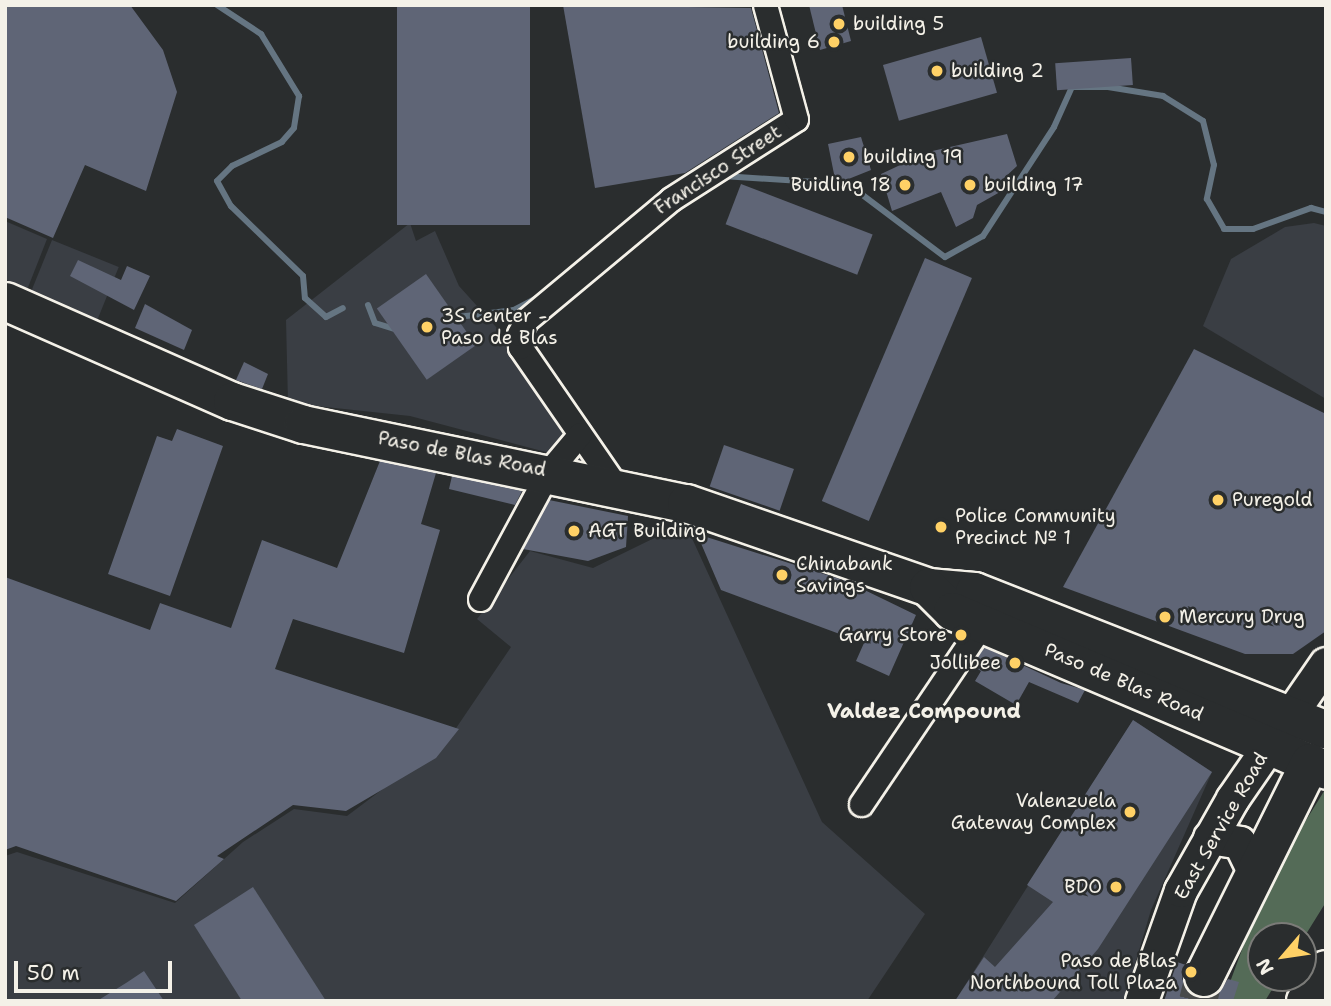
<!DOCTYPE html>
<html>
<head>
<meta charset="utf-8">
<style>
	body { margin:0 }
	#map { position:relative; width:1331px; height:1006px; overflow:hidden; background:#2a2d2e; font-family:"Shantell Sans",sans-serif }
	div>[style] { position:absolute }
	.built>* { inset:0; background:#3a3e44; transform-origin:0 0 }
	.green>* { inset:0; background:#546b57 }
	.stream>* { height:6px; margin:-3px; padding:0 3px; transform-origin:3px; border-radius:3px; background:#657582 }
	.building>* { inset:0; background:#5f6576; transform-origin:0 0 }
	.motorway-tunnel>* { height:38px; margin-top:-19px; transform-origin:0; background:repeating-linear-gradient(90deg,#484a4a 0 38px,transparent 0 57px) }
	.roads { filter:drop-shadow(2px 0 #f4f1e8) drop-shadow(-2px 0 #f4f1e8) drop-shadow(0 2px #f4f1e8) drop-shadow(0 -2px #f4f1e8) }
	.minor>* { height:23px; margin:-11.5px; padding:0 11.5px; transform-origin:11.5px; border-radius:11.5px; background:#2a2d2e }
	.secondary>* { height:32px; margin:-16px; padding:0 16px; transform-origin:16px; border-radius:16px; background:#2a2d2e }
	.primary>* { height:37px; margin:-18.5px; padding:0 18.5px; transform-origin:18.5px; border-radius:18.5px; background:#2a2d2e }
	.motorway>* { height:38px; margin:-19px; padding:0 19px; transform-origin:19px; border-radius:19px; background:#2a2d2e }
	.dots>* { width:19px; height:19px; translate:-50% -50%; box-sizing:border-box; border:4px solid #2a2d2e; border-radius:50% }
	span { translate:-50% -50%; white-space:nowrap; text-align:center; line-height:1.15; -webkit-text-stroke:5px #2a2d2e; paint-order:stroke }
	.poi-label { font-size:19px; color:#f4f1e8 }
	.left { translate:0 -50%; text-align:left }
	.right { translate:-100% -50%; text-align:right }
	.street-label { font-size:19px; color:#f4f1e8 }
	.neighbourhood-label { font-size:21px; color:#f4f1e8; font-weight:700 }
	.frame { position:absolute; inset:0; border:7px solid #f4f1e8; pointer-events:none }
	.north { position:absolute; left:1247px; top:922px; width:70px; height:70px; box-sizing:border-box; background:#2a2d2e; border:2px solid #7b7b78; border-radius:50%; rotate:241deg; font-size:19px; font-weight:700; line-height:28px; text-align:center; color:#f4f1e8 }
	.north::after { content:''; display:block; margin:auto; width:24px; height:32px; background:#ffd166; clip-path:polygon(50% 0,100% 100%,50% 72%,0 100%) }
	.scale { position:absolute; left:14px; top:961px; width:158px; height:32px; box-sizing:border-box; border:4px solid #f4f1e8; border-top:0; padding-left:9px; font-size:21px; line-height:24px; white-space:nowrap; color:#f4f1e8; -webkit-text-stroke:5px #2a2d2e; paint-order:stroke }
</style>
</head>
<body>
<div id="map">
	<div class="built">
		<div style="clip-path:polygon(5px 221px,47px 239px,27px 290px,5px 279px)"></div>
		<div style="clip-path:polygon(410px 223px,416px 241px,435px 231px,459px 286px,515px 348px,591px 464px,410px 416px,288px 403px,286px 320px)"></div>
		<div style="clip-path:polygon(1314px 223px,1326px 226px,1326px 399px,1203px 326px,1231px 259px,1285px 227px)"></div>
		<div style="left:52px;top:240px;width:72px;height:57px;rotate:22deg"></div>
		<div style="clip-path:polygon(685px 523px,822px 822px,925px 914px,867px 1001px,5px 1001px,5px 856px,17px 852px,175px 903px,243px 842px,294px 809px,347px 816px,448px 740px,511px 647px,477px 619px,530px 551px,593px 568px)"></div>
		<div style="clip-path:polygon(1133px 720px,1212px 772px,1151px 910px,1124px 1001px,955px 1001px)"></div>
	</div>
	<div class="green">
		<div style="clip-path:polygon(1326px 788px,1326px 902px,1303px 939px,1261px 936px,1261px 978px,1279px 978px,1265px 1001px,1223px 1001px,1266px 885px)"></div>
	</div>
	<div class="stream">
		<div style="left:217px;top:5px;width:53px;rotate:33.4deg"></div>
		<div style="left:261px;top:34px;width:73px;rotate:58.5deg"></div>
		<div style="left:299px;top:96px;width:32px;rotate:99deg"></div>
		<div style="left:294px;top:128px;width:18px;rotate:131deg"></div>
		<div style="left:282px;top:142px;width:55px;rotate:154.4deg"></div>
		<div style="left:232px;top:166px;width:21px;rotate:135deg"></div>
		<div style="left:217px;top:181px;width:29px;rotate:61deg"></div>
		<div style="left:231px;top:206px;width:100px;rotate:44.2deg"></div>
		<div style="left:303px;top:276px;width:22px;rotate:85deg"></div>
		<div style="left:305px;top:298px;width:28px;rotate:42deg"></div>
		<div style="left:326px;top:317px;width:19px;rotate:-28deg"></div>
		<div style="left:723px;top:176px;width:125px;rotate:3.7deg"></div>
		<div style="left:848px;top:184px;width:121px;rotate:37deg"></div>
		<div style="left:945px;top:257px;width:43px;rotate:-28.9deg"></div>
		<div style="left:983px;top:236px;width:130px;rotate:-56.9deg"></div>
		<div style="left:1054px;top:127px;width:44px;rotate:-65.8deg"></div>
		<div style="left:1072px;top:87px;width:36px"></div>
		<div style="left:1108px;top:87px;width:56px;rotate:9.3deg"></div>
		<div style="left:1163px;top:96px;width:47px;rotate:32deg"></div>
		<div style="left:1203px;top:121px;width:45px;rotate:76deg"></div>
		<div style="left:1214px;top:165px;width:35px;rotate:102deg"></div>
		<div style="left:1207px;top:199px;width:34px;rotate:60deg"></div>
		<div style="left:1224px;top:229px;width:29px"></div>
		<div style="left:1253px;top:229px;width:62px;rotate:-19.9deg"></div>
		<div style="left:1311px;top:208px;width:16px;rotate:15deg"></div>
		<div style="left:368px;top:305px;width:19px;rotate:69deg"></div>
		<div style="left:375px;top:323px;width:21px;rotate:17deg"></div>
		<div style="left:450px;top:318px;width:64px;rotate:-7.1deg"></div>
		<div style="left:514px;top:310px;width:26px;rotate:-28deg"></div>
	</div>
	<div class="building">
		<div style="clip-path:polygon(5px 5px,130px 5px,163px 50px,177px 92px,146px 191px,85px 165px,53px 238px,5px 217px)"></div>
		<div style="left:397px;top:5px;width:133px;height:220px"></div>
		<div style="clip-path:polygon(563px 5px,751px 8px,779px 113px,685px 173px,595px 188px)"></div>
		<div style="clip-path:polygon(809px 5px,842px 5px,851px 41px,820px 50px)"></div>
		<div style="left:981px;top:37px;width:58px;height:102px;rotate:74deg"></div>
		<div style="left:1131px;top:58px;width:27px;height:76px;rotate:86deg"></div>
		<div style="clip-path:polygon(1007px 134px,1017px 166px,1003px 179px,1000px 192px,977px 205px,973px 218px,956px 227px,941px 192px,892px 211px,881px 174px,928px 152px)"></div>
		<div style="clip-path:polygon(861px 137px,871px 170px,836px 184px,828px 144px)"></div>
		<div style="left:741px;top:184px;width:141px;height:43px;rotate:21deg"></div>
		<div style="left:925px;top:258px;width:51px;height:264px;rotate:23deg"></div>
		<div style="clip-path:polygon(78px 260px,121px 280px,127px 266px,150px 276px,134px 310px,70px 276px)"></div>
		<div style="left:426px;top:274px;width:87px;height:60px;rotate:55deg"></div>
		<div style="clip-path:polygon(145px 304px,192px 330px,184px 350px,135px 328px)"></div>
		<div style="clip-path:polygon(1194px 349px,1326px 414px,1326px 631px,1293px 654px,1245px 654px,1063px 587px)"></div>
		<div style="clip-path:polygon(244px 362px,268px 374px,262px 389px,236px 380px)"></div>
		<div style="clip-path:polygon(177px 429px,223px 446px,170px 596px,108px 574px,157px 436px,172px 441px)"></div>
		<div style="left:724px;top:445px;width:74px;height:44px;rotate:19deg"></div>
		<div style="clip-path:polygon(380px 461px,436px 473px,421px 524px,440px 530px,404px 653px,293px 619px,275px 669px,459px 729px,436px 758px,346px 811px,293px 805px,217px 856px,224px 859px,176px 901px,16px 846px,5px 850px,5px 577px,150px 630px,160px 603px,231px 628px,262px 540px,337px 568px)"></div>
		<div style="clip-path:polygon(452px 476px,522px 491px,515px 505px,449px 489px)"></div>
		<div style="clip-path:polygon(549px 500px,628px 516px,626px 547px,588px 561px,523px 549px)"></div>
		<div style="clip-path:polygon(697px 534px,846px 581px,916px 615px,889px 676px,856px 661px,864px 643px,721px 590px)"></div>
		<div style="clip-path:polygon(984px 647px,1061px 683px,1085px 690px,1078px 703px,1029px 682px,1016px 705px,975px 681px,981px 671px,971px 665px)"></div>
		<div style="clip-path:polygon(1133px 720px,1212px 772px,1098px 949px,1052px 1001px,955px 1001px,984px 957px,995px 967px,1053px 902px,1027px 885px)"></div>
		<div style="clip-path:polygon(253px 887px,326px 1001px,242px 1001px,194px 925px)"></div>
		<div style="clip-path:polygon(1177px 962px,1186px 965px,1182px 979px,1194px 996px,1215px 996px,1228px 979px,1239px 982px,1233px 1001px,1164px 1001px)"></div>
		<div style="clip-path:polygon(144px 971px,164px 1001px,97px 1001px,126px 983px)"></div>
	</div>
	<div class="motorway-tunnel">
		<div style="left:1198px;top:1001px;width:25px;rotate:-76deg"></div>
	</div>
	<div class="roads">
		<div class="minor">
			<div style="left:616px;top:486px;width:169px;rotate:-124.6deg"></div>
			<div style="left:520px;top:347px;width:13px;rotate:-94deg"></div>
			<div style="left:519px;top:334px;width:16px;rotate:-63deg"></div>
			<div style="left:526px;top:320px;width:189px;rotate:-39.8deg"></div>
			<div style="left:671px;top:199px;width:148px;rotate:-32.6deg"></div>
			<div style="left:796px;top:119px;width:118px;rotate:-105.2deg"></div>
			<div style="left:480px;top:599px;width:145px;rotate:-61.7deg"></div>
			<div style="left:549px;top:471px;width:48px;rotate:-50deg"></div>
			<div style="left:861px;top:804px;width:218px;rotate:-56deg"></div>
		</div>
		<div class="secondary">
			<div style="left:1210px;top:838px;width:30px;rotate:9deg"></div>
			<div style="left:1240px;top:843px;width:30px;rotate:64deg"></div>
			<div style="left:1142px;top:1001px;width:117px;rotate:-70.5deg"></div>
			<div style="left:1181px;top:891px;width:106px;rotate:-60.5deg"></div>
			<div style="left:1233px;top:799px;width:164px;rotate:-55.4deg"></div>
		</div>
		<div class="primary">
			<div style="left:5px;top:301px;width:248px;rotate:23.8deg"></div>
			<div style="left:232px;top:401px;width:75px;rotate:17.9deg"></div>
			<div style="left:303px;top:424px;width:391px;rotate:11.7deg"></div>
			<div style="left:686px;top:503px;width:256px;rotate:19.1deg"></div>
			<div style="left:928px;top:587px;width:46px;rotate:5deg"></div>
			<div style="left:974px;top:591px;width:378px;rotate:21.5deg"></div>
			<div style="left:928px;top:587px;width:34px;rotate:45deg"></div>
			<div style="left:952px;top:611px;width:406px;rotate:23deg"></div>
		</div>
		<div class="motorway">
			<div style="left:1204px;top:977px;width:239px;rotate:-63.6deg"></div>
			<div style="left:1306px;top:1001px;width:37px;rotate:-57deg"></div>
		</div>
	</div>
	<div class="dots">
		<div style="left:839px;top:24px;background:#ffd166"></div>
		<div style="left:834px;top:42px;background:#ffd166"></div>
		<div style="left:937px;top:71px;background:#ffd166"></div>
		<div style="left:849px;top:157px;background:#ffd166"></div>
		<div style="left:905px;top:185px;background:#ffd166"></div>
		<div style="left:970px;top:185px;background:#ffd166"></div>
		<div style="left:427px;top:327px;background:#ffd166"></div>
		<div style="left:1218px;top:500px;background:#ffd166"></div>
		<div style="left:941px;top:527px;background:#ffd166"></div>
		<div style="left:574px;top:531px;background:#ffd166"></div>
		<div style="left:782px;top:575px;background:#ffd166"></div>
		<div style="left:1165px;top:617px;background:#ffd166"></div>
		<div style="left:961px;top:635px;background:#ffd166"></div>
		<div style="left:1015px;top:663px;background:#ffd166"></div>
		<div style="left:1130px;top:812px;background:#ffd166"></div>
		<div style="left:1116px;top:887px;background:#ffd166"></div>
		<div style="left:1191px;top:972px;background:#ffd166"></div>
	</div>
	<div class="poi-label">
		<span class="left" style="left:853px;top:24px">building 5</span>
		<span class="right" style="left:820px;top:42px">building 6</span>
		<span class="left" style="left:951px;top:71px">building 2</span>
		<span class="left" style="left:863px;top:157px">building 19</span>
		<span class="right" style="left:891px;top:185px">Buidling 18</span>
		<span class="left" style="left:984px;top:185px">building 17</span>
		<span class="left" style="left:441px;top:327px">3S Center -<br>Paso de Blas</span>
		<span class="left" style="left:1232px;top:500px">Puregold</span>
		<span class="left" style="left:955px;top:527px">Police Community<br>Precinct № 1</span>
		<span class="left" style="left:588px;top:531px">AGT Building</span>
		<span class="left" style="left:796px;top:575px">Chinabank<br>Savings</span>
		<span class="left" style="left:1179px;top:617px">Mercury Drug</span>
		<span class="right" style="left:947px;top:635px">Garry Store</span>
		<span class="right" style="left:1001px;top:663px">Jollibee</span>
		<span class="right" style="left:1116px;top:812px">Valenzuela<br>Gateway Complex</span>
		<span class="right" style="left:1102px;top:887px">BDO</span>
		<span class="right" style="left:1177px;top:972px">Paso de Blas<br>Northbound Toll Plaza</span>
	</div>
	<div class="street-label">
		<span style="left:718px;top:170px;rotate:-33deg">Francisco Street</span>
		<span style="left:462px;top:454px;rotate:11deg">Paso de Blas Road</span>
		<span style="left:1124px;top:682px;rotate:23deg">Paso de Blas Road</span>
		<span style="left:1221px;top:826px;rotate:-60deg">East Service Road</span>
	</div>
	<div class="neighbourhood-label">
		<span style="left:924px;top:711px">Valdez Compound</span>
	</div>
	<div class="frame"></div>
	<div class="north">N</div>
	<div class="scale">50 m</div>
</div>
</body>
</html>
